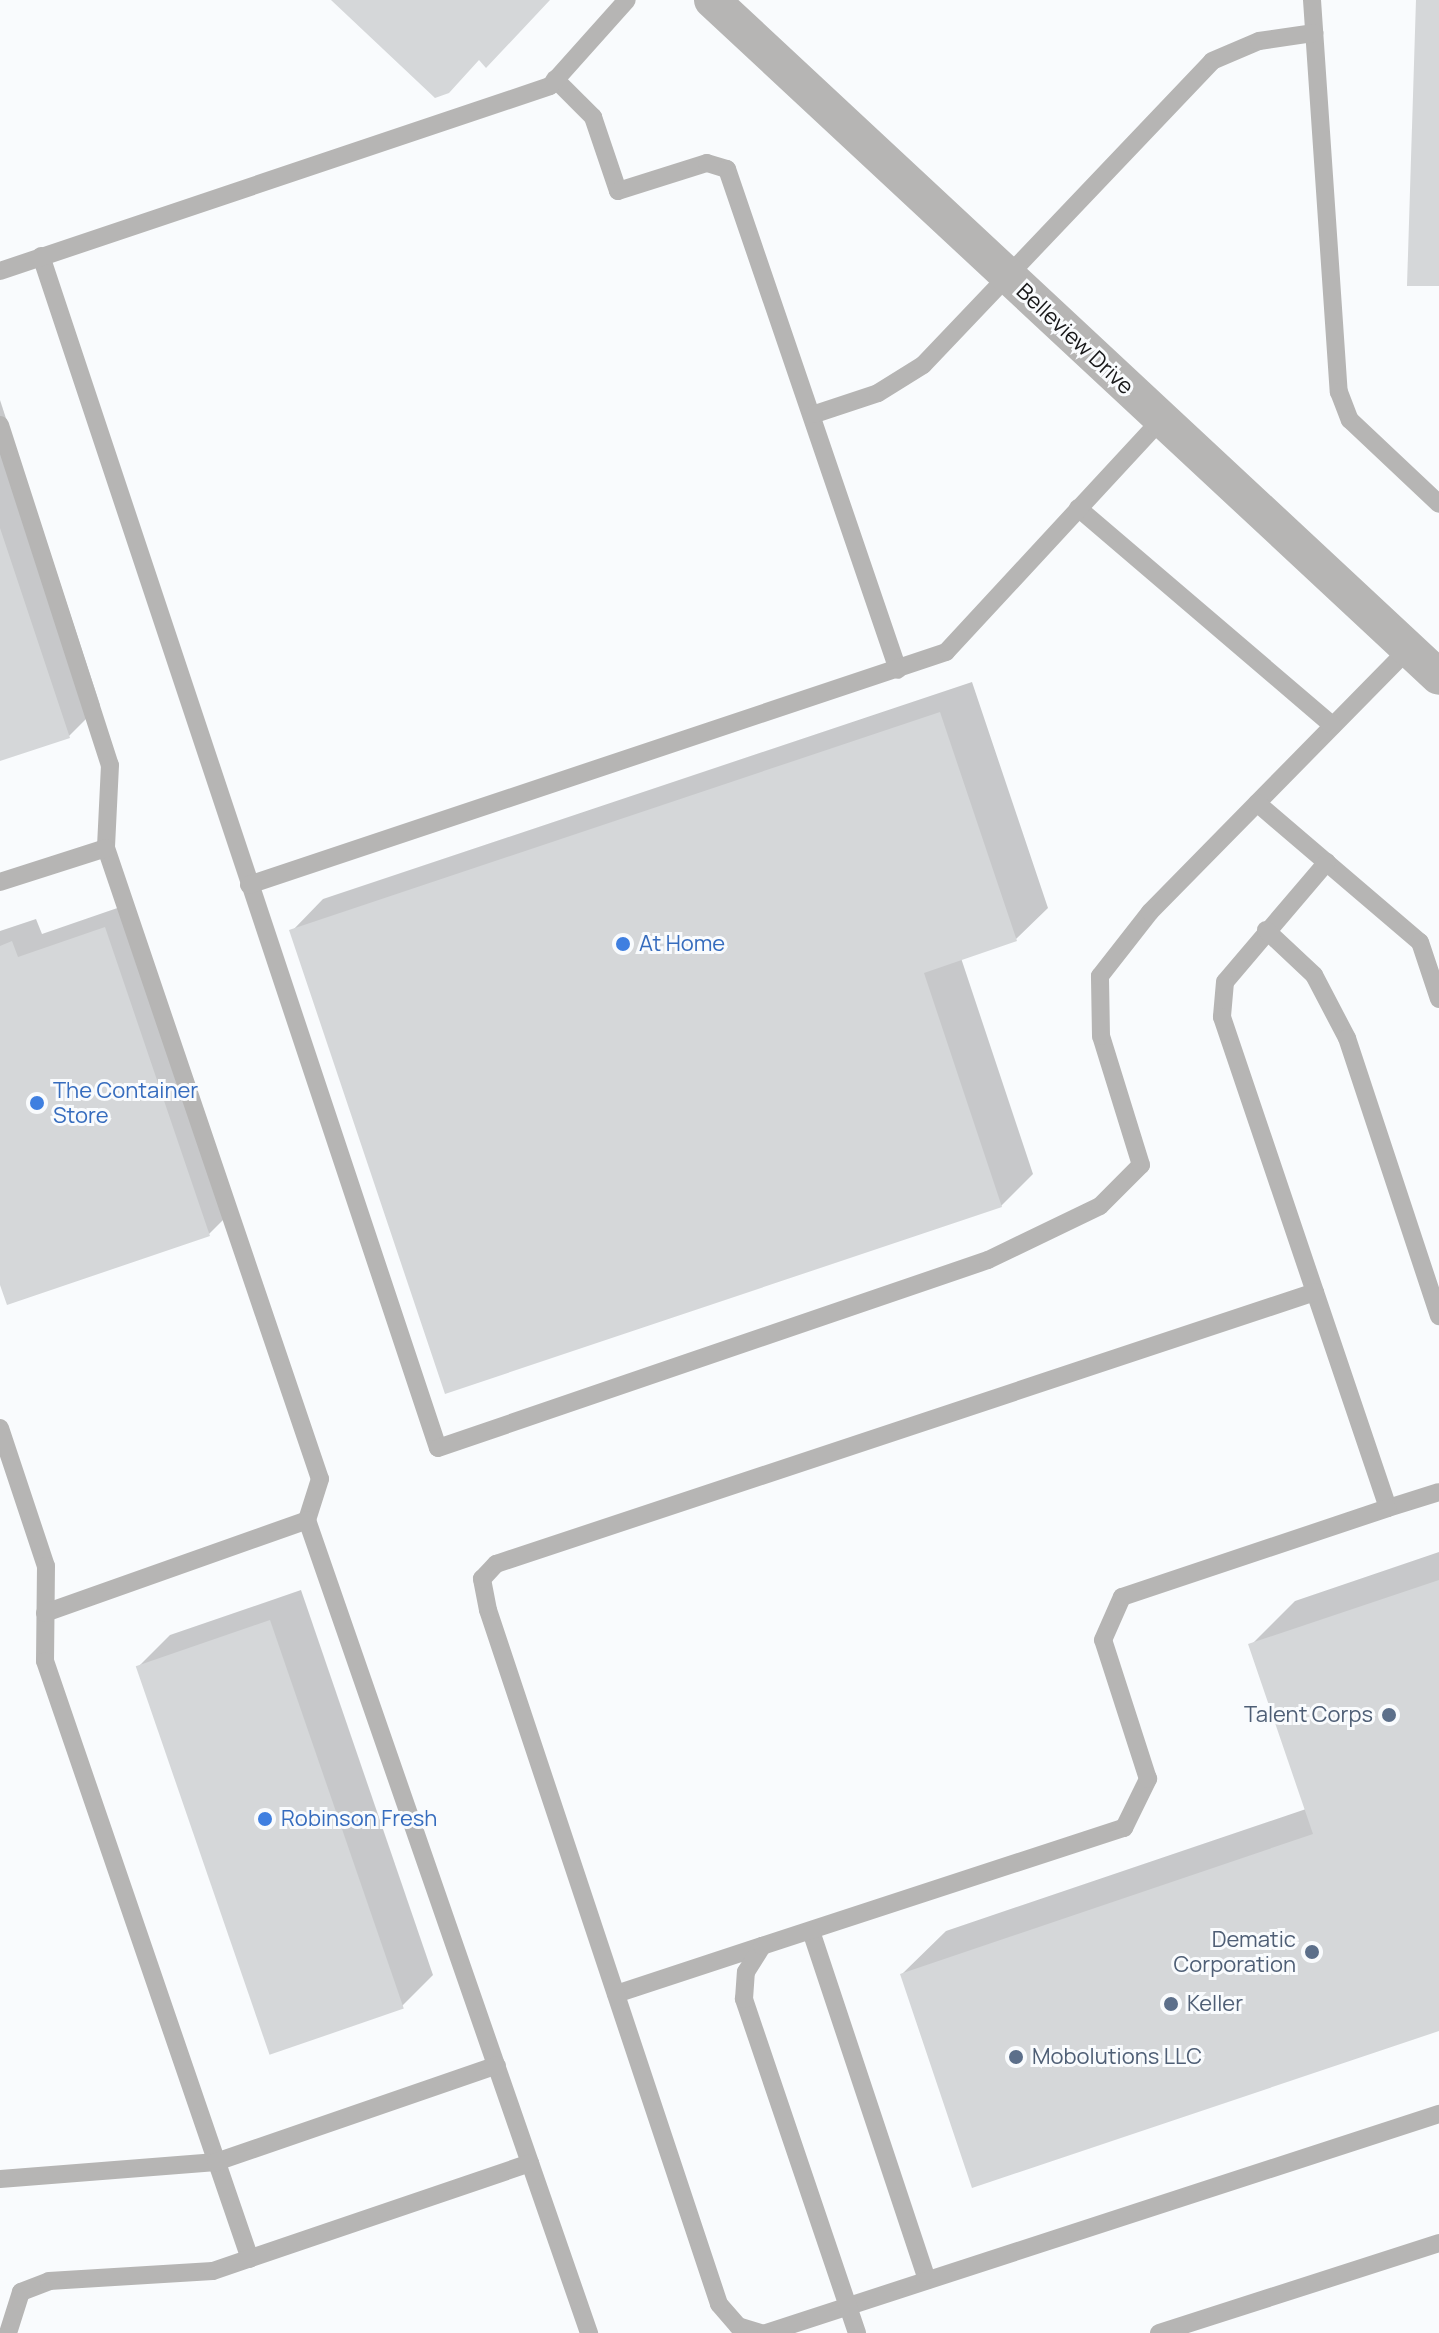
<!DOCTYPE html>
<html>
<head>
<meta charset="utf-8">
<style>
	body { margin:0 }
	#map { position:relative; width:1439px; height:2333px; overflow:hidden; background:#f9fbfd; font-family:Manrope,sans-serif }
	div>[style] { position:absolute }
	.shadow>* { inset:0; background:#0003 }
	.building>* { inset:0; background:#d5d7d9; transform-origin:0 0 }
	.lane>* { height:18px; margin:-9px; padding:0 9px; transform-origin:9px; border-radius:9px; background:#b6b5b4 }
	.street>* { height:36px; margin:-18px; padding:0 18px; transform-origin:18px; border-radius:18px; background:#b6b5b4 }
	.dots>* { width:22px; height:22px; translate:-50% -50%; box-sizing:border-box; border:4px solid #f9fbfd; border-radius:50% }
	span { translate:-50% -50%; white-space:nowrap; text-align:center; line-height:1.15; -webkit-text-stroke:6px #f9fbfd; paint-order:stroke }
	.street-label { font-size:22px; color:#181819 }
	.shop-label { font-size:22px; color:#366cbe }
	.left { translate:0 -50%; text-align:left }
	.service-label { font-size:22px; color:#4e5e75 }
	.right { translate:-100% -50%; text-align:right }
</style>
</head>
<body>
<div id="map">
	<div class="shadow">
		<div style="clip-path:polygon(0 400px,100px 705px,69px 736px,0 759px)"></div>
		<div style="clip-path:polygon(972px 682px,1048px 908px,1016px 939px,961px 958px,1033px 1174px,1001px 1206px,292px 931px,323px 899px)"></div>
		<div style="clip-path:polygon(129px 904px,233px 1210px,209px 1234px,0 1279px,0 931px,36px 919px,42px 934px)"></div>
		<div style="clip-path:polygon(1439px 1552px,1439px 2028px,902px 1974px,946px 1931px,1306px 1809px,1251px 1645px,1295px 1601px)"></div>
		<div style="clip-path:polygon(301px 1590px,433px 1975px,401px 2007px,138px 1667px,170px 1635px)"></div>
	</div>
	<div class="building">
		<div style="clip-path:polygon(331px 0,550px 0,486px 68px,479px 60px,449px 93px,435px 98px)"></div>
		<div style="clip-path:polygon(1416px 0,1439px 0,1439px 286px,1407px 286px)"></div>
		<div style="clip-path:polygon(0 528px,70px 738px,0 761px)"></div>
		<div style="clip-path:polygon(940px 712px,1017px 941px,924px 973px,1002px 1207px,445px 1394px,289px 930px)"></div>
		<div style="clip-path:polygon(105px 927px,210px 1236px,7px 1305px,0 1285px,0 946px,12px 941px,18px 957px)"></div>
		<div style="clip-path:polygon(1439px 1580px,1439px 2031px,972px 2188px,900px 1974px,1313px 1834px,1248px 1644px)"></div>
		<div style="left:270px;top:1620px;width:411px;height:142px;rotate:71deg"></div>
	</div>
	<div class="lane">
		<div style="left:1312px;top:0;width:393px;rotate:86.1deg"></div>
		<div style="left:1339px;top:392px;width:30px;rotate:69deg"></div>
		<div style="left:1350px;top:420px;width:122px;rotate:43.3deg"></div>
		<div style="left:555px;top:79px;width:54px;rotate:45deg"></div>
		<div style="left:593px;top:117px;width:78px;rotate:71.3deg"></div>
		<div style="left:618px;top:191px;width:93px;rotate:-17.5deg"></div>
		<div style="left:707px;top:163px;width:21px;rotate:17deg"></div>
		<div style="left:727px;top:169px;width:529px;rotate:71.15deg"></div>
		<div style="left:41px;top:256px;width:1256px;rotate:71.58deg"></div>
		<div style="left:438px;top:1448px;width:581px;rotate:-18.87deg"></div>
		<div style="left:988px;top:1260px;width:124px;rotate:-25.7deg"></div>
		<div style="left:1100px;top:1206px;width:58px;rotate:-45deg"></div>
		<div style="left:1141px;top:1165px;width:135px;rotate:-107.2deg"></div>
		<div style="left:1101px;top:1036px;width:60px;rotate:-91deg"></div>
		<div style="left:1100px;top:976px;width:81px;rotate:-52deg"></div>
		<div style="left:1150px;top:912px;width:370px;rotate:-45.5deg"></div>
		<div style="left:0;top:271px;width:580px;rotate:-18.59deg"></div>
		<div style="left:550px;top:86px;width:115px;rotate:-48.2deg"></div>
		<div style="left:815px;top:414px;width:66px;rotate:-18.4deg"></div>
		<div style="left:878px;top:393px;width:53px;rotate:-31.9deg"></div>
		<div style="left:923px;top:365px;width:419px;rotate:-46.4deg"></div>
		<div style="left:1212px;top:61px;width:51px;rotate:-23.1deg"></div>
		<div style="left:1259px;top:41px;width:56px;rotate:-8.3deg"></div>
		<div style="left:0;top:425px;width:357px;rotate:72.1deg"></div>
		<div style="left:110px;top:765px;width:83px;rotate:92.8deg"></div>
		<div style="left:106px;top:848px;width:666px;rotate:71.27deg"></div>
		<div style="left:320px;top:1479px;width:43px;rotate:107.6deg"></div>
		<div style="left:307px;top:1520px;width:861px;rotate:70.87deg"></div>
		<div style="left:1078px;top:508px;width:335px;rotate:40.5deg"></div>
		<div style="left:1257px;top:803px;width:214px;rotate:40.5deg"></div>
		<div style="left:1420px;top:942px;width:60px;rotate:71.6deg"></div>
		<div style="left:1327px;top:862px;width:157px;rotate:130.4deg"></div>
		<div style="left:1225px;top:982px;width:35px;rotate:95deg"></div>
		<div style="left:1222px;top:1017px;width:518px;rotate:71.32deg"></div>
		<div style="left:1388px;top:1508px;width:53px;rotate:-17.4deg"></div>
		<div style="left:0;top:882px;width:111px;rotate:-17.8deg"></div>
		<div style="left:249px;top:885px;width:735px;rotate:-18.48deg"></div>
		<div style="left:946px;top:652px;width:316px;rotate:-47.2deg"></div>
		<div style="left:1266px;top:930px;width:66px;rotate:43.2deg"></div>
		<div style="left:1314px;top:975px;width:71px;rotate:62.4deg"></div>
		<div style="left:1347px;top:1038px;width:293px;rotate:71.7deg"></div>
		<div style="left:0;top:1428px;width:145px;rotate:71.6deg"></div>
		<div style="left:46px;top:1566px;width:95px;rotate:90.6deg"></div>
		<div style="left:45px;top:1661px;width:632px;rotate:71.08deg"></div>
		<div style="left:45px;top:1613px;width:278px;rotate:-19.5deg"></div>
		<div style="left:811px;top:1931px;width:368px;rotate:71.6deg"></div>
		<div style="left:616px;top:1994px;width:154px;rotate:-18.2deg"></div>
		<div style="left:0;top:2179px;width:217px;rotate:-4.5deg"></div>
		<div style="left:216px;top:2162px;width:297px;rotate:-19deg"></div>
		<div style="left:8px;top:2333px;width:43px;rotate:-72.4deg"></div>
		<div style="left:21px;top:2292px;width:30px;rotate:-21deg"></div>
		<div style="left:49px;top:2281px;width:164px;rotate:-3.5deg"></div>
		<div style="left:213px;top:2271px;width:335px;rotate:-18.8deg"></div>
		<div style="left:761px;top:2333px;width:24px;rotate:-163deg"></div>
		<div style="left:738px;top:2326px;width:29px;rotate:-131deg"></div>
		<div style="left:719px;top:2304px;width:731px;rotate:-108.41deg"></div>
		<div style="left:488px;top:1610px;width:32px;rotate:-101deg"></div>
		<div style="left:482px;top:1579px;width:21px;rotate:-47deg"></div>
		<div style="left:496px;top:1564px;width:863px;rotate:-18.37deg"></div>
		<div style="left:766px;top:2333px;width:708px;rotate:-18.03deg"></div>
		<div style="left:857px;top:2333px;width:353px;rotate:-108.7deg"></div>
		<div style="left:744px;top:1999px;width:27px;rotate:-86deg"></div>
		<div style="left:746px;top:1972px;width:31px;rotate:-58deg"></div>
		<div style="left:762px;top:1946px;width:381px;rotate:-18.1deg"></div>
		<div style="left:1124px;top:1828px;width:55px;rotate:-63.9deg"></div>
		<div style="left:1148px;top:1779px;width:146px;rotate:-107.9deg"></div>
		<div style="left:1103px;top:1640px;width:47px;rotate:-66.2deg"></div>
		<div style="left:1122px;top:1597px;width:280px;rotate:-18.5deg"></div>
		<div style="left:1159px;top:2333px;width:294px;rotate:-17.8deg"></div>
	</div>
	<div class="street">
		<div style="left:712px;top:0;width:993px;rotate:42.96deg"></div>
	</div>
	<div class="dots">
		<div style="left:623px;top:944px;background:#3f7fe0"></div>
		<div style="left:37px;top:1103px;background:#3f7fe0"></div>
		<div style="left:1389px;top:1715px;background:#5c6f8a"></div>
		<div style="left:265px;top:1819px;background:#3f7fe0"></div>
		<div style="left:1312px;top:1952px;background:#5c6f8a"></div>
		<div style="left:1171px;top:2004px;background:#5c6f8a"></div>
		<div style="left:1016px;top:2057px;background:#5c6f8a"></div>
	</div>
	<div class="street-label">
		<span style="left:1075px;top:339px;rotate:43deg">Belleview Drive</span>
	</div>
	<div class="shop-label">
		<span class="left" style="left:639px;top:944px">At Home</span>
		<span class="left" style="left:53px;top:1103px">The Container<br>Store</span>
		<span class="left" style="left:281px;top:1819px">Robinson Fresh</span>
	</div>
	<div class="service-label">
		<span class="right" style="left:1373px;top:1715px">Talent Corps</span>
		<span class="right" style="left:1296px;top:1952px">Dematic<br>Corporation</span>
		<span class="left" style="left:1187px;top:2004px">Keller</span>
		<span class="left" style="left:1032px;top:2057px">Mobolutions LLC</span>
	</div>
</div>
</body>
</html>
